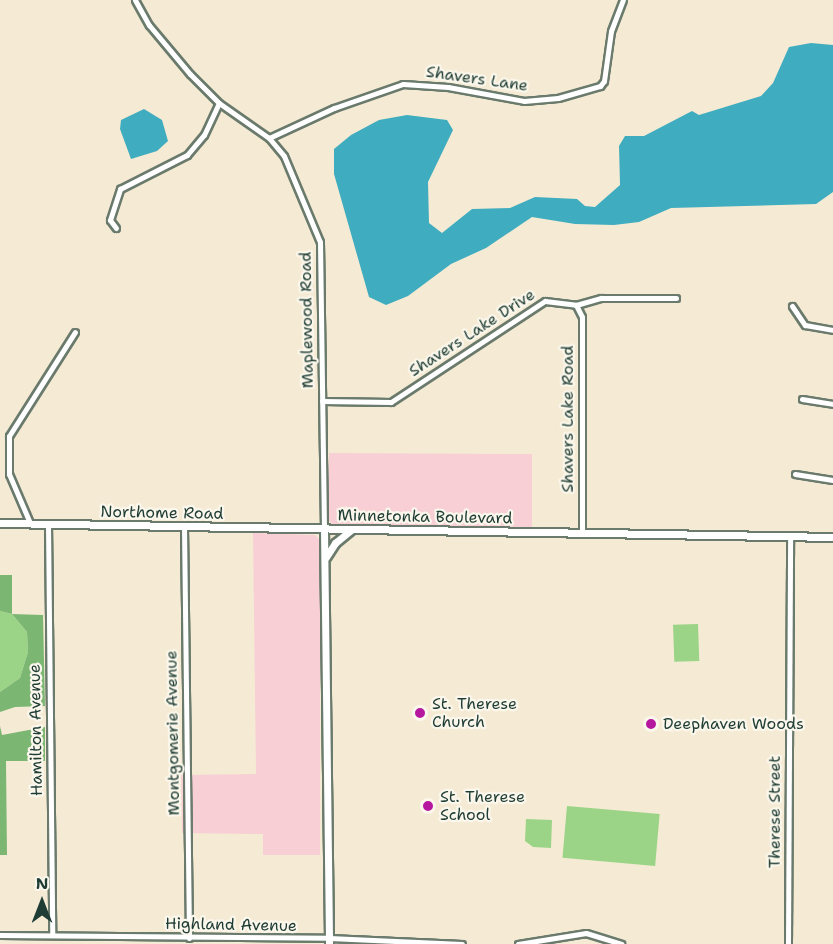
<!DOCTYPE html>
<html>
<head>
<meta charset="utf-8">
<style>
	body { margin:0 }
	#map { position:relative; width:833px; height:944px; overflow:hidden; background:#f5ebd4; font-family:"Shantell Sans",sans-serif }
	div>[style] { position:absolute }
	.built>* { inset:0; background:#f7cfd4 }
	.green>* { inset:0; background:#9bd486; transform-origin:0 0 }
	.forest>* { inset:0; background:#7cb673 }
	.water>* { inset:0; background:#40acbf }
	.roads { filter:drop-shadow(2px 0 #6a7a6c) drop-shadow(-2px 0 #6a7a6c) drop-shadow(0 2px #6a7a6c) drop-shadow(0 -2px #6a7a6c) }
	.minor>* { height:5px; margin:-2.5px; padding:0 2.5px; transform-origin:2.5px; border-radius:2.5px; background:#fff }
	.tertiary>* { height:7px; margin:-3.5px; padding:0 3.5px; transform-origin:3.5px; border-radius:3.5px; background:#fff }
	.dots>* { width:16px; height:16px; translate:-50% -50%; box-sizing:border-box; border:3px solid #fbf7ec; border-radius:50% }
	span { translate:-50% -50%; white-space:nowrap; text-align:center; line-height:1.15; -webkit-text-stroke:4.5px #fbf7ec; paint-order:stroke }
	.street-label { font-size:16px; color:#1f3d34 }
	.poi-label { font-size:16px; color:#1f3d34 }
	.left { translate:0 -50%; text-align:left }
	.north { position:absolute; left:12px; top:872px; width:60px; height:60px; -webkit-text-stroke:4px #fbf7ec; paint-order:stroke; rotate:0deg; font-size:16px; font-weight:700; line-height:24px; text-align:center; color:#1f3d34 }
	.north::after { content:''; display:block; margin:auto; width:21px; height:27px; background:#1f3d34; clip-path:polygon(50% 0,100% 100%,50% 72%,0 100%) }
</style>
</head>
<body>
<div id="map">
	<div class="built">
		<div style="clip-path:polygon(329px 453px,532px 454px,532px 527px,334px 525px,327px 519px)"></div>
		<div style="clip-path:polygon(253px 533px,315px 535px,320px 540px,320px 855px,263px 855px,263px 834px,182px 833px,181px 775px,256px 774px)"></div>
	</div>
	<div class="green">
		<div style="clip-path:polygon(0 611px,12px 614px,27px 632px,28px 652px,20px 678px,0 692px)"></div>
		<div style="left:698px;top:624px;width:37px;height:25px;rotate:88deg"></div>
		<div style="left:567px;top:806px;width:93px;height:52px;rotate:5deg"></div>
		<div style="clip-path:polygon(526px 819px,552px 820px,551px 848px,533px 847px,525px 841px)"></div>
	</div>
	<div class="forest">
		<div style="clip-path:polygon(0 575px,12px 575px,12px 614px,43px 615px,45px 706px,15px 707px,0 712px,0 692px,20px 678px,28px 652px,27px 632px,12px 614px,0 611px)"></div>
		<div style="clip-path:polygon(0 726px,2px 735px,45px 727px,45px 761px,6px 761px,7px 855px,0 855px)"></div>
	</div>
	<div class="water">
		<div style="clip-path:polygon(811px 43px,833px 45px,833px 192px,816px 204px,671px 208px,639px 222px,614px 225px,575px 224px,532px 217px,486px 248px,451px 264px,408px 296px,386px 305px,369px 297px,334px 174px,334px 149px,351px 135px,379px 120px,407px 115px,447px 120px,453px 130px,428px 182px,429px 223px,442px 233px,472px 209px,510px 208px,535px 197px,577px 199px,585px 206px,595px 207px,620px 185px,619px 146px,625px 136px,644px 136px,692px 111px,699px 115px,761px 96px,773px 83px,789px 47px)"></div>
		<div style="clip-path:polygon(144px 109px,162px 120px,168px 141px,157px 151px,131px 159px,120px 129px,121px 120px)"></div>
	</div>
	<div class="roads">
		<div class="minor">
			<div style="left:135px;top:0;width:29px;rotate:61deg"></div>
			<div style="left:149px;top:25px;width:64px;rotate:50.1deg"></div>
			<div style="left:190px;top:74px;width:41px;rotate:45deg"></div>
			<div style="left:219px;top:103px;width:61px;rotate:35deg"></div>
			<div style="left:269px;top:138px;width:23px;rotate:50deg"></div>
			<div style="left:284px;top:156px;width:93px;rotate:67.3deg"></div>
			<div style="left:320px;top:242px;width:287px;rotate:89.2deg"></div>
			<div style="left:269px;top:138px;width:72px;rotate:-24.8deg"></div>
			<div style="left:334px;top:108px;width:73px;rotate:-19.2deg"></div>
			<div style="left:403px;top:84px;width:45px;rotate:3.8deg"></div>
			<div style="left:448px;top:87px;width:77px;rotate:10.4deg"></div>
			<div style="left:524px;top:101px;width:34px;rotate:-5deg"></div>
			<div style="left:558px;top:98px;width:44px;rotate:-15.9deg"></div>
			<div style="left:600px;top:86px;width:6px;rotate:-51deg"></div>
			<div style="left:604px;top:81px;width:50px;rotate:-82deg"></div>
			<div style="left:611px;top:31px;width:33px;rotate:-69deg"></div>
			<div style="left:116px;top:228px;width:10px;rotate:-127deg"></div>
			<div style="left:110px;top:220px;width:33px;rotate:-72deg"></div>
			<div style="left:120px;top:189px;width:75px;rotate:-26.9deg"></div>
			<div style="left:187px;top:155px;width:26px;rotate:-50deg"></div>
			<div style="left:204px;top:135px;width:35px;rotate:-65deg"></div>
			<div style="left:576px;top:305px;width:13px;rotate:63deg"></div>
			<div style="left:582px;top:317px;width:216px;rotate:90deg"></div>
			<div style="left:792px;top:306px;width:23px;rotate:56deg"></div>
			<div style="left:805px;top:325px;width:28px;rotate:10deg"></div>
			<div style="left:802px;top:399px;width:31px;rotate:9deg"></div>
			<div style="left:322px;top:401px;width:69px;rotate:0.8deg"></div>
			<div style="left:391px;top:402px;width:184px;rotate:-33.3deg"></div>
			<div style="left:545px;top:301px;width:31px;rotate:7deg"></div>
			<div style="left:576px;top:305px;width:26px;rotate:-16deg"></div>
			<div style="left:601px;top:298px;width:75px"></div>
			<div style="left:795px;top:474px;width:38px;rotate:9deg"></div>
			<div style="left:30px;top:523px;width:53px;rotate:-113.2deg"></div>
			<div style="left:9px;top:474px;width:38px;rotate:-90deg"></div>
			<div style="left:9px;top:436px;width:123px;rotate:-57.6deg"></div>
			<div style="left:48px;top:524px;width:411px;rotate:89.4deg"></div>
			<div style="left:184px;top:527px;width:411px;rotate:89.3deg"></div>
			<div style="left:0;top:935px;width:329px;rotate:0.5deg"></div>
			<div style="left:329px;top:938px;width:133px;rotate:2.6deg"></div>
			<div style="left:518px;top:944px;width:69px;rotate:-9.2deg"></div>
			<div style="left:586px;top:933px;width:37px;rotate:17deg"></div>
			<div style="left:788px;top:944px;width:408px;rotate:-89.7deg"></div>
		</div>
		<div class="tertiary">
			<div style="left:0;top:523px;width:833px;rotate:0.96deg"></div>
			<div style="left:324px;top:529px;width:415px;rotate:89.3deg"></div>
			<div style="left:326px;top:557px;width:17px;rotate:-57deg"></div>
			<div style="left:335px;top:543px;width:22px;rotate:-39deg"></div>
		</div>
	</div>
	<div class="dots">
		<div style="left:420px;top:713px;background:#b5179e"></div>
		<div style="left:651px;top:724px;background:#b5179e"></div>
		<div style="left:428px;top:806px;background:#b5179e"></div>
	</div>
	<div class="street-label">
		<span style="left:477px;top:79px;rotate:8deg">Shavers Lane</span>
		<span style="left:307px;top:320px;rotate:-91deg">Maplewood Road</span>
		<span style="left:472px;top:333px;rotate:-33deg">Shavers Lake Drive</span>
		<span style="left:568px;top:419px;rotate:-90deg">Shavers Lake Road</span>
		<span style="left:162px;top:513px;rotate:1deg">Northome Road</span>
		<span style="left:425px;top:517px;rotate:1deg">Minnetonka Boulevard</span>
		<span style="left:36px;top:730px;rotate:-91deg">Hamilton Avenue</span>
		<span style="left:173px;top:733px;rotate:-91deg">Montgomerie Avenue</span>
		<span style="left:775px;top:812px;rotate:-90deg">Therese Street</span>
		<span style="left:231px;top:925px;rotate:1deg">Highland Avenue</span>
	</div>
	<div class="poi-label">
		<span class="left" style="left:432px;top:713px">St. Therese<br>Church</span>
		<span class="left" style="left:663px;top:724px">Deephaven Woods</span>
		<span class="left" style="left:440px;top:806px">St. Therese<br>School</span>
	</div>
	<div class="north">N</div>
</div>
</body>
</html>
